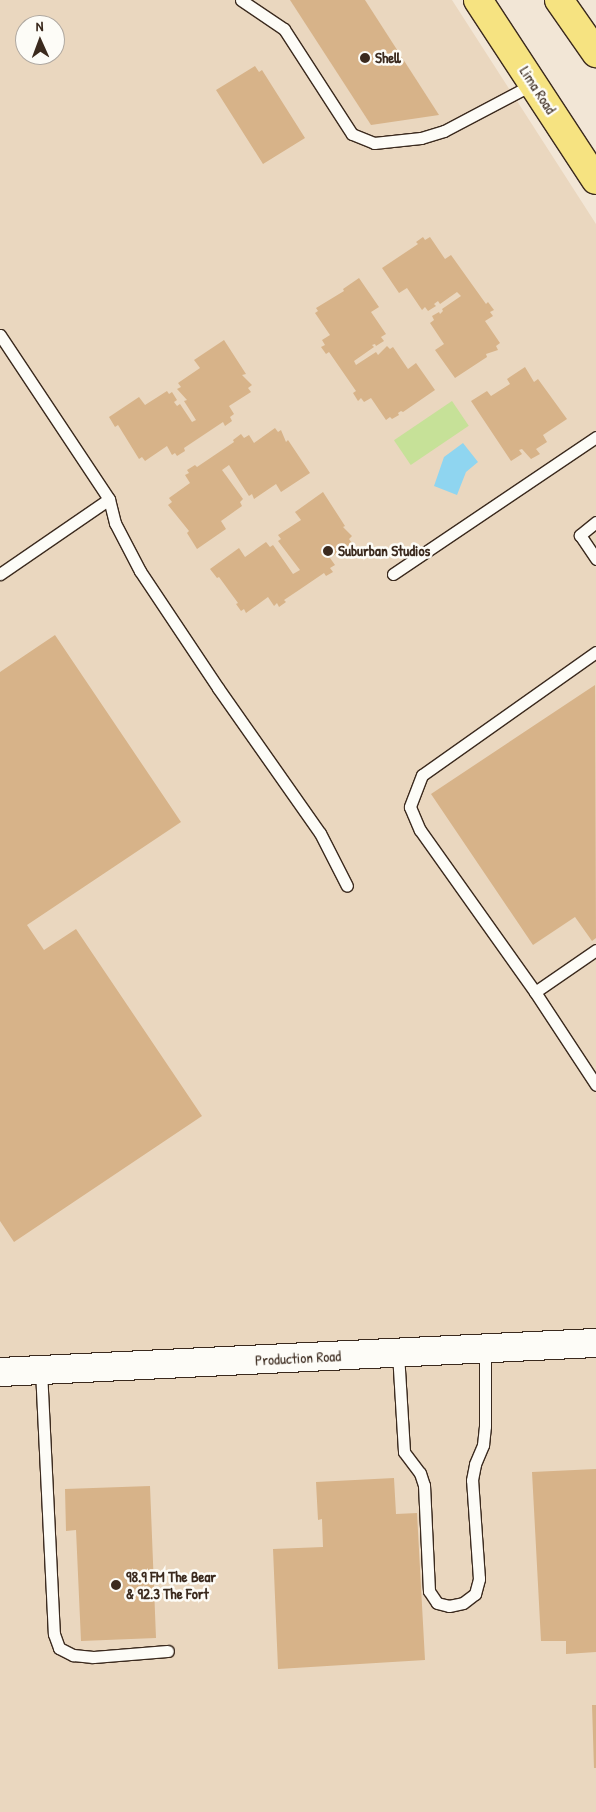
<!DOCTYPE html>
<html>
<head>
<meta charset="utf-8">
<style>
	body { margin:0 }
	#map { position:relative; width:596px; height:1812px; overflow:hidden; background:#f2e6d6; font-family:"Patrick Hand",sans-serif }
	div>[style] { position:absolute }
	.built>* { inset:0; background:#ead7bf }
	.green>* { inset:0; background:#c6e198; transform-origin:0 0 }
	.water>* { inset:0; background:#8fd5f0 }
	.building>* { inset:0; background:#d7b389 }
	.roads { filter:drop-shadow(1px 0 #3b2a1e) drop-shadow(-1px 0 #3b2a1e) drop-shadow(0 1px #3b2a1e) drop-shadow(0 -1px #3b2a1e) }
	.service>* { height:11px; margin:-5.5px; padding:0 5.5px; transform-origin:5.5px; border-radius:5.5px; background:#fdfcf7 }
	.tertiary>* { height:28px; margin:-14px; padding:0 14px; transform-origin:14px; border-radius:14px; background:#fdfcf7 }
	.trunk>* { height:28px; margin:-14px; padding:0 14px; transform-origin:14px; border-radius:14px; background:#f6e381 }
	.dots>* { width:14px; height:14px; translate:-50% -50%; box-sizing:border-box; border:2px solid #fdfcf7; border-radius:50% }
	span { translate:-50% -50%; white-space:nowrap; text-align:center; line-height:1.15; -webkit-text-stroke:5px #fdfcf7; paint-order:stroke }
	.poi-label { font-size:15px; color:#3b2a1e; font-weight:700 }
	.left { translate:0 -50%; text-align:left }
	.street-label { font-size:15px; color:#3b2a1e }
	.north { position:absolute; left:15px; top:15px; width:50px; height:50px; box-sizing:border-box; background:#fdfcf7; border:1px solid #afa8a0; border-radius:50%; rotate:358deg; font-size:14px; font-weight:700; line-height:20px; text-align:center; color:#3b2a1e }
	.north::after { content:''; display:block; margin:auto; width:18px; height:22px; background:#3b2a1e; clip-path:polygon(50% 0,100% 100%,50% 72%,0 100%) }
</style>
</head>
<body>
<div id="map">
	<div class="built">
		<div style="clip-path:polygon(evenodd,0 0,452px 0,596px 224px,596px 1812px,0 1812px,0 0,25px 25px,55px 25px,55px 55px,25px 55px,25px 25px)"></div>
	</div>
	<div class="green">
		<div style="left:452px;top:401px;width:30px;height:70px;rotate:56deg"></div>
	</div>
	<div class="water">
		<div style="clip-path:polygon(463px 443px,478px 462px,466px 472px,457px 495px,434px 486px,444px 457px)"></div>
	</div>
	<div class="building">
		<div style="clip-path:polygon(290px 0,365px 0,439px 115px,371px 125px)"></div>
		<div style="clip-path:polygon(255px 66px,259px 72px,262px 70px,305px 138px,263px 164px,216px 90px)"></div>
		<div style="clip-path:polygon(423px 237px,425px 240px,430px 237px,445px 259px,451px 255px,486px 304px,488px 302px,494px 310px,490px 312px,493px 316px,485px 321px,500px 343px,496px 346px,498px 350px,486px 354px,487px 357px,455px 378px,435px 350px,444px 344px,430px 323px,434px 320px,432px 316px,439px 312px,440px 314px,443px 311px,442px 309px,461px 296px,457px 292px,440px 304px,438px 301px,434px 304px,436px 306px,428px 311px,425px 307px,422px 310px,407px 288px,399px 293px,382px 268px,418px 244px,416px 242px)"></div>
		<div style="clip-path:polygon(359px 278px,379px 307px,371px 312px,386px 334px,381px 337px,384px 341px,376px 346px,375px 344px,372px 345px,374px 347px,354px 361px,356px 365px,376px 352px,378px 355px,387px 346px,390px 349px,393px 347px,408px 369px,416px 363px,435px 390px,403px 412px,401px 411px,398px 413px,399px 415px,392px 419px,390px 417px,386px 420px,371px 398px,364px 402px,361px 398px,358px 401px,353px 393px,356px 391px,329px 352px,326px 354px,321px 347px,325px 345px,322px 340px,330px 335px,315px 313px,318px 311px,316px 308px,344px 291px,343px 289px)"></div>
		<div style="clip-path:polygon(224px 340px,246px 374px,242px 375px,252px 385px,248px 388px,251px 392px,229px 406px,234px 414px,230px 417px,232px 421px,225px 426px,223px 422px,184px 448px,185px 451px,177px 456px,175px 453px,172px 455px,167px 446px,145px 461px,142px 457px,139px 459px,118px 425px,115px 427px,109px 417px,139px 397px,145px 405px,167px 391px,169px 394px,172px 392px,177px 400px,174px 402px,177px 406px,180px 404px,192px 422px,196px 420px,184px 401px,187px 400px,177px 389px,181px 387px,178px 383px,200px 368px,194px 360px)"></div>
		<div style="clip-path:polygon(525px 367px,534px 382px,538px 379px,567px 419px,543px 435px,547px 442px,536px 449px,540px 454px,531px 459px,522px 449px,519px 450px,522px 454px,511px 461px,471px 401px,487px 391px,491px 396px,510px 384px,507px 379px)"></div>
		<div style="clip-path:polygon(275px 428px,278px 432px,281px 430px,286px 442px,288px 440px,310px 473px,281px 492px,276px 484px,254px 499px,252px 494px,249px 496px,229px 465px,222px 470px,243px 499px,240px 502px,242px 506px,221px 521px,226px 529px,197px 549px,187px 533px,189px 531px,168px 505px,172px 502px,169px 498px,190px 483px,185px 475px,189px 473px,187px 470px,195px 465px,197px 467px,234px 442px,233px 440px,241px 434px,244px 438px,249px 435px,254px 443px)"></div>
		<div style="clip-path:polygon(323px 492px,345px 526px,343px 527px,352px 536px,349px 539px,352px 543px,330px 558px,335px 565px,330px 568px,333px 572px,326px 576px,324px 573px,299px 590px,284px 600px,286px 602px,279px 607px,277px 603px,274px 606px,268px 597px,246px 613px,244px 609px,241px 611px,236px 604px,238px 603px,219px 577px,217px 578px,210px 569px,239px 548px,245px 557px,266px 542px,270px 547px,273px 545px,293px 574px,300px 570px,278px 541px,281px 539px,278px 535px,301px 520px,295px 512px)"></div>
		<div style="clip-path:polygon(55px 635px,181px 822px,27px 925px,44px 950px,76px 929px,202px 1116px,14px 1242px,0 1221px,0 672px)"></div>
		<div style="clip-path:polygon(595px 685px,596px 938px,592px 941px,575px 917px,533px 945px,431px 794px)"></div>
		<div style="clip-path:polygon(596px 1469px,596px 1652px,566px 1654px,566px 1641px,541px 1641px,532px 1472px)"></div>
		<div style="clip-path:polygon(394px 1478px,396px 1514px,417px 1513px,425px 1660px,278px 1669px,273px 1549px,323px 1547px,322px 1519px,318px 1520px,316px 1482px)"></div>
		<div style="clip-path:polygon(150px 1486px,156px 1638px,81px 1641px,76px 1530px,66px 1531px,65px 1489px)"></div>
		<div style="clip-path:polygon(592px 1705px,596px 1705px,596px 1768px,594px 1768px)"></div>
	</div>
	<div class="roads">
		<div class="service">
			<div style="left:241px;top:0;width:52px;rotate:34deg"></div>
			<div style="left:284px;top:29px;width:125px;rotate:57.1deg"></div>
			<div style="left:352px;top:134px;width:24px;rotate:22deg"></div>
			<div style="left:374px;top:143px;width:47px;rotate:-6.1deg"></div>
			<div style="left:421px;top:138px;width:24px;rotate:-17deg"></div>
			<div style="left:444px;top:131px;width:101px;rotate:-27.8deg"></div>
			<div style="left:0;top:335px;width:197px;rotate:56.4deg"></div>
			<div style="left:109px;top:499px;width:25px;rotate:76deg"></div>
			<div style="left:115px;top:523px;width:54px;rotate:62.5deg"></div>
			<div style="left:140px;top:571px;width:141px;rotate:56.3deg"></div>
			<div style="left:218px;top:688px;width:177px;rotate:54.9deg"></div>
			<div style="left:320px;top:833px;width:59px;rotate:63deg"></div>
			<div style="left:596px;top:522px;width:21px;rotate:141deg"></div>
			<div style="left:580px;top:535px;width:29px;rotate:56deg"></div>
			<div style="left:0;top:574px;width:132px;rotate:-34.5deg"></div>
			<div style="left:393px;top:574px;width:245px;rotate:-34deg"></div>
			<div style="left:596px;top:652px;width:213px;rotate:144.7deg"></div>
			<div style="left:422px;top:775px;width:34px;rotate:111deg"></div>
			<div style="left:410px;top:807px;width:25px;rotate:67deg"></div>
			<div style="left:420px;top:830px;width:199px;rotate:54.6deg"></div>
			<div style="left:535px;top:992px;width:111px;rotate:56.7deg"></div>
			<div style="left:535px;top:992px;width:74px;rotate:-34.5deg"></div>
			<div style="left:398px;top:1353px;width:99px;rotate:86.5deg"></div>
			<div style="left:404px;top:1452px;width:26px;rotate:53deg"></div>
			<div style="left:420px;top:1473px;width:13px;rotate:72deg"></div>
			<div style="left:424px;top:1485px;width:106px;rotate:87.3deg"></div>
			<div style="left:429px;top:1591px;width:14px;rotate:56deg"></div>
			<div style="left:437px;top:1603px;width:12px;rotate:14deg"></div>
			<div style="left:449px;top:1606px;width:14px;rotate:-12deg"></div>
			<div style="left:463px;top:1603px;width:15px;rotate:-37deg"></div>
			<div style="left:475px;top:1594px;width:16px;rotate:-75deg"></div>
			<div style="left:479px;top:1579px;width:99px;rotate:-94deg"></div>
			<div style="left:472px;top:1480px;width:16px;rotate:-79deg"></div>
			<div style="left:475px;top:1464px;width:21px;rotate:-67deg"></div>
			<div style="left:483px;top:1445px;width:19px;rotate:-84deg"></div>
			<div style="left:485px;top:1426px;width:77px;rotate:-90deg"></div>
			<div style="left:41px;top:1370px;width:264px;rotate:87.2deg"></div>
			<div style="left:54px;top:1634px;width:15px;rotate:70deg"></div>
			<div style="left:59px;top:1648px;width:16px;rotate:27deg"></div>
			<div style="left:73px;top:1655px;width:20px;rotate:6deg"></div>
			<div style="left:93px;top:1657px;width:75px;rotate:-4.6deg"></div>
		</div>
		<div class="tertiary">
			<div style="left:0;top:1372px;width:597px;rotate:-2.79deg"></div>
		</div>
		<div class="trunk">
			<div style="left:478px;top:0;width:215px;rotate:56.8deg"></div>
			<div style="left:559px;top:0;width:65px;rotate:55.1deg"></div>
		</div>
	</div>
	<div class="dots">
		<div style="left:365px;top:58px;background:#3b2a1e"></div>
		<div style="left:328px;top:551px;background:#3b2a1e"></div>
		<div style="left:116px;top:1585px;background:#3b2a1e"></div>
	</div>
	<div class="poi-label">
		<span class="left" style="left:375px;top:58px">Shell</span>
		<span class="left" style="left:338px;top:551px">Suburban Studios</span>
		<span class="left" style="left:126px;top:1585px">98.9 FM The Bear<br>&amp; 92.3 The Fort</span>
	</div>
	<div class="street-label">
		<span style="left:538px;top:90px;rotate:57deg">Lima Road</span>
		<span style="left:298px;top:1358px;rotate:-3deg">Production Road</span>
	</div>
	<div class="north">N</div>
</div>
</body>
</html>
